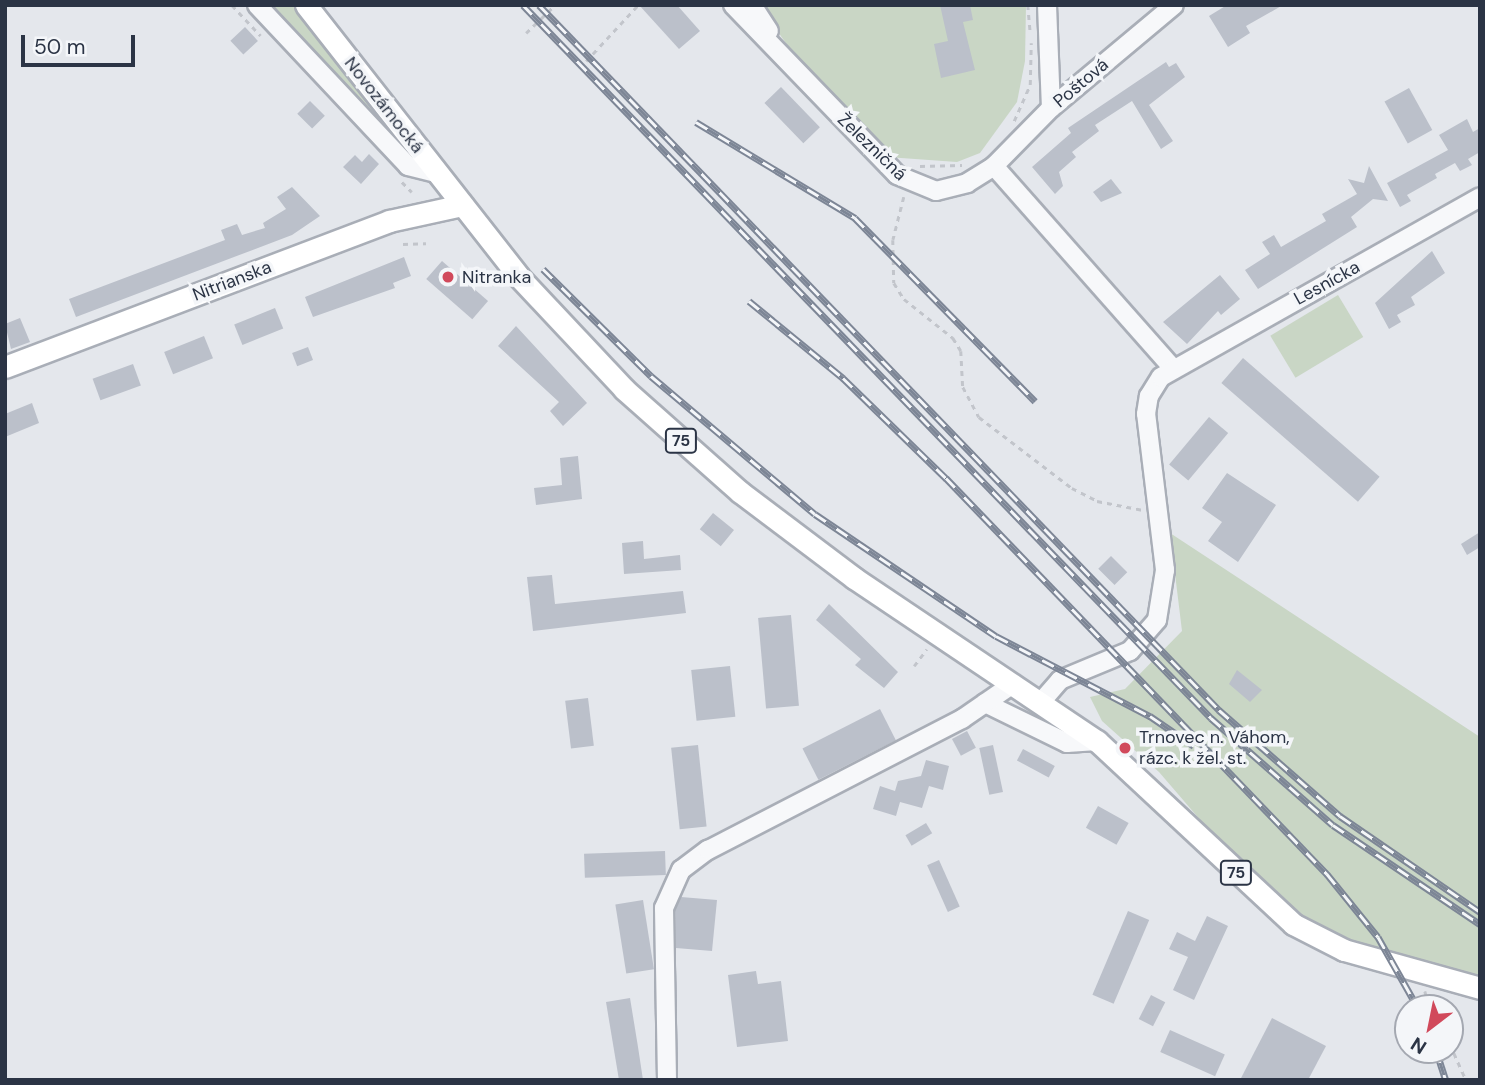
<!DOCTYPE html>
<html>
<head>
<meta charset="utf-8">
<style>
	body { margin:0 }
	#map { position:relative; width:1485px; height:1085px; overflow:hidden; background:#e4e7ec; font-family:"DM Sans",sans-serif }
	div>[style] { position:absolute }
	.green>* { inset:0; background:#c9d6c5; transform-origin:0 0 }
	.building>* { inset:0; background:#bbc0ca; transform-origin:0 0 }
	.path>* { height:2.5px; margin-top:-1.25px; transform-origin:0; background:repeating-linear-gradient(90deg,#c2c5cb 0 5px,transparent 0 10px) }
	.roads { filter:drop-shadow(2px 0 #a9aeb7) drop-shadow(-2px 0 #a9aeb7) drop-shadow(0 2px #a9aeb7) drop-shadow(0 -2px #a9aeb7) }
	.minor>* { height:18px; margin:-9px; padding:0 9px; transform-origin:9px; border-radius:9px; background:#f7f8fa }
	.major>* { height:21px; margin:-10.5px; padding:0 10.5px; transform-origin:10.5px; border-radius:10.5px; background:#fff }
	.rail>* { height:7px; margin-top:-3.5px; transform-origin:0; background:repeating-linear-gradient(90deg,#f4f6f9 0 13px,#7d8696 0 26px); box-sizing:border-box; border-block:2px solid #7d8696 }
	.dots>* { width:19px; height:19px; translate:-50% -50%; box-sizing:border-box; border:4px solid #f4f6f9; border-radius:50% }
	span { translate:-50% -50%; white-space:nowrap; text-align:center; line-height:1.15; -webkit-text-stroke:7px #f4f6f9; paint-order:stroke }
	.shield-label span { padding:2px 5px; background:#f4f6f9; border:2px solid; border-radius:5px; -webkit-text-stroke-width:0 }
	.shield-label { font-size:16px; color:#2b3445; font-weight:700 }
	.street-label { font-size:18px; color:#2b3445 }
	.poi-label { font-size:18px; color:#2b3445 }
	.left { translate:0 -50%; text-align:left }
	.frame { position:absolute; inset:0; border:7px solid #2b3445; pointer-events:none }
	.north { position:absolute; left:1394px; top:994px; width:70px; height:70px; box-sizing:border-box; background:#f4f6f9; border:2px solid #a4a8b1; border-radius:50%; rotate:212deg; font-size:19px; font-weight:700; line-height:28px; text-align:center; color:#2b3445 }
	.north::after { content:''; display:block; margin:auto; width:24px; height:32px; background:#d1495b; clip-path:polygon(50% 0,100% 100%,50% 72%,0 100%) }
	.scale { position:absolute; left:21px; top:35px; width:114px; height:32px; box-sizing:border-box; border:4px solid #2b3445; border-top:0; padding-left:9px; font-size:21px; line-height:24px; white-space:nowrap; color:#2b3445; -webkit-text-stroke:5px #f4f6f9; paint-order:stroke }
</style>
</head>
<body>
<div id="map">
	<div class="green">
		<div style="clip-path:polygon(260px 5px,295px 5px,390px 128px,384px 133px)"></div>
		<div style="clip-path:polygon(759px 5px,1026px 5px,1025px 61px,1017px 102px,980px 153px,957px 162px,887px 157px,795px 56px)"></div>
		<div style="left:1338px;top:295px;width:49px;height:79px;rotate:59deg"></div>
		<div style="clip-path:polygon(1170px 533px,1480px 737px,1480px 978px,1331px 934px,1283px 906px,1252px 880px,1159px 772px,1102px 721px,1090px 697px,1125px 689px,1182px 631px)"></div>
	</div>
	<div class="building">
		<div style="clip-path:polygon(639px 5px,677px 5px,700px 31px,679px 49px)"></div>
		<div style="clip-path:polygon(940px 5px,970px 5px,973px 20px,963px 22px,975px 70px,941px 78px,934px 44px,948px 41px)"></div>
		<div style="clip-path:polygon(1227px 5px,1283px 5px,1246px 26px,1250px 33px,1228px 47px,1209px 16px)"></div>
		<div style="left:245px;top:27px;width:19px;height:20px;rotate:47deg"></div>
		<div style="clip-path:polygon(1166px 62px,1169px 67px,1176px 63px,1185px 77px,1149px 105px,1173px 141px,1161px 149px,1132px 101px,1095px 125px,1099px 131px,1072px 152px,1076px 157px,1059px 172px,1063px 186px,1055px 194px,1032px 167px,1071px 133px,1068px 128px)"></div>
		<div style="left:781px;top:87px;width:56px;height:23px;rotate:46deg"></div>
		<div style="left:1409px;top:88px;width:48px;height:28px;rotate:61deg"></div>
		<div style="left:310px;top:101px;width:21px;height:18px;rotate:45deg"></div>
		<div style="clip-path:polygon(1467px 119px,1473px 132px,1480px 128px,1480px 152px,1468px 159px,1472px 165px,1460px 171px,1455px 163px,1435px 174px,1437px 178px,1407px 195px,1411px 201px,1400px 207px,1387px 183px,1448px 150px,1439px 135px)"></div>
		<div style="clip-path:polygon(369px 154px,379px 164px,361px 184px,343px 167px,355px 155px,362px 162px)"></div>
		<div style="clip-path:polygon(1369px 166px,1388px 201px,1373px 199px,1351px 217px,1357px 227px,1258px 289px,1245px 270px,1270px 254px,1262px 242px,1274px 235px,1281px 247px,1326px 221px,1322px 214px,1357px 194px,1348px 179px,1364px 183px)"></div>
		<div style="clip-path:polygon(1111px 179px,1122px 193px,1101px 202px,1093px 192px)"></div>
		<div style="clip-path:polygon(292px 187px,320px 216px,292px 235px,76px 317px,69px 299px,225px 240px,221px 230px,237px 224px,242px 235px,265px 228px,263px 223px,286px 209px,277px 197px)"></div>
		<div style="clip-path:polygon(1432px 251px,1445px 273px,1411px 297px,1415px 305px,1397px 315px,1401px 322px,1389px 329px,1375px 303px)"></div>
		<div style="clip-path:polygon(404px 257px,411px 276px,393px 283px,395px 288px,313px 317px,305px 297px)"></div>
		<div style="left:442px;top:261px;width:61px;height:24px;rotate:41deg"></div>
		<div style="clip-path:polygon(1220px 275px,1240px 299px,1221px 315px,1218px 311px,1187px 344px,1163px 322px)"></div>
		<div style="left:275px;top:308px;width:22px;height:44px;rotate:68deg"></div>
		<div style="clip-path:polygon(20px 318px,30px 342px,11px 349px,5px 324px)"></div>
		<div style="clip-path:polygon(516px 326px,587px 403px,563px 426px,550px 411px,559px 402px,498px 346px)"></div>
		<div style="left:204px;top:336px;width:24px;height:43px;rotate:68deg"></div>
		<div style="left:308px;top:347px;width:14px;height:17px;rotate:69deg"></div>
		<div style="left:1243px;top:358px;width:181px;height:33px;rotate:41deg"></div>
		<div style="left:133px;top:364px;width:23px;height:43px;rotate:70deg"></div>
		<div style="clip-path:polygon(32px 403px,39px 423px,5px 437px,5px 414px)"></div>
		<div style="left:1209px;top:417px;width:25px;height:62px;rotate:40deg"></div>
		<div style="clip-path:polygon(578px 456px,582px 499px,536px 505px,534px 488px,562px 485px,560px 458px)"></div>
		<div style="clip-path:polygon(1227px 473px,1276px 505px,1238px 562px,1208px 541px,1222px 522px,1202px 508px)"></div>
		<div style="left:713px;top:513px;width:27px;height:21px;rotate:39deg"></div>
		<div style="clip-path:polygon(1480px 532px,1480px 547px,1467px 555px,1461px 544px)"></div>
		<div style="clip-path:polygon(643px 541px,644px 559px,680px 555px,681px 570px,624px 574px,622px 543px)"></div>
		<div style="left:1111px;top:556px;width:23px;height:18px;rotate:45deg"></div>
		<div style="clip-path:polygon(552px 575px,555px 604px,683px 591px,686px 613px,533px 631px,527px 577px)"></div>
		<div style="clip-path:polygon(829px 604px,898px 672px,884px 688px,855px 665px,861px 659px,816px 620px)"></div>
		<div style="left:791px;top:615px;width:91px;height:33px;rotate:85deg"></div>
		<div style="left:730px;top:666px;width:51px;height:39px;rotate:84deg"></div>
		<div style="clip-path:polygon(1237px 670px,1262px 690px,1250px 702px,1229px 684px)"></div>
		<div style="left:588px;top:698px;width:48px;height:23px;rotate:83deg"></div>
		<div style="left:880px;top:709px;width:35px;height:87px;rotate:63deg"></div>
		<div style="left:967px;top:731px;width:19px;height:17px;rotate:62deg"></div>
		<div style="left:698px;top:745px;width:82px;height:27px;rotate:84deg"></div>
		<div style="left:993px;top:745px;width:48px;height:14px;rotate:78deg"></div>
		<div style="left:1023px;top:749px;width:36px;height:13px;rotate:28deg"></div>
		<div style="clip-path:polygon(926px 760px,949px 766px,943px 790px,929px 786px,922px 808px,900px 802px,896px 816px,873px 809px,880px 786px,895px 791px,898px 781px,921px 776px)"></div>
		<div style="left:1098px;top:806px;width:35px;height:25px;rotate:29deg"></div>
		<div style="left:926px;top:823px;width:12px;height:24px;rotate:59deg"></div>
		<div style="left:665px;top:851px;width:24px;height:81px;rotate:88deg"></div>
		<div style="left:939px;top:860px;width:51px;height:13px;rotate:66deg"></div>
		<div style="clip-path:polygon(681px 897px,717px 900px,712px 951px,676px 948px,675px 910px)"></div>
		<div style="left:643px;top:900px;width:70px;height:28px;rotate:81deg"></div>
		<div style="left:1128px;top:911px;width:23px;height:91px;rotate:23deg"></div>
		<div style="clip-path:polygon(1207px 916px,1228px 926px,1194px 1000px,1173px 990px,1188px 957px,1169px 949px,1177px 932px,1195px 941px)"></div>
		<div style="clip-path:polygon(756px 971px,758px 984px,781px 981px,788px 1041px,737px 1047px,728px 975px)"></div>
		<div style="left:1151px;top:995px;width:16px;height:27px;rotate:27deg"></div>
		<div style="clip-path:polygon(630px 998px,638px 1047px,643px 1080px,619px 1080px,606px 1002px)"></div>
		<div style="clip-path:polygon(1272px 1018px,1326px 1046px,1308px 1080px,1240px 1080px)"></div>
		<div style="left:1170px;top:1030px;width:60px;height:24px;rotate:24deg"></div>
	</div>
	<div class="path">
		<div style="left:232px;top:5px;width:42px;rotate:46.9deg"></div>
		<div style="left:981px;top:5px;width:16px"></div>
		<div style="left:1028px;top:5px;width:25px;rotate:85deg"></div>
		<div style="left:526px;top:33px;width:40px;rotate:-44deg"></div>
		<div style="left:586px;top:61px;width:76px;rotate:-47.1deg"></div>
		<div style="left:1014px;top:121px;width:39px;rotate:-66deg"></div>
		<div style="left:1030px;top:85px;width:42px;rotate:-88.6deg"></div>
		<div style="left:920px;top:166px;width:42px;rotate:-1.4deg"></div>
		<div style="left:402px;top:182px;width:14px;rotate:45deg"></div>
		<div style="left:904px;top:197px;width:44px;rotate:104.3deg"></div>
		<div style="left:893px;top:240px;width:43px;rotate:88.7deg"></div>
		<div style="left:894px;top:283px;width:19px;rotate:58deg"></div>
		<div style="left:904px;top:299px;width:63px;rotate:38.5deg"></div>
		<div style="left:953px;top:338px;width:15px;rotate:58deg"></div>
		<div style="left:961px;top:351px;width:36px;rotate:87deg"></div>
		<div style="left:963px;top:387px;width:34px;rotate:62deg"></div>
		<div style="left:979px;top:417px;width:117px;rotate:37.4deg"></div>
		<div style="left:1072px;top:488px;width:28px;rotate:27deg"></div>
		<div style="left:1097px;top:501px;width:47px;rotate:11.1deg"></div>
		<div style="left:403px;top:244px;width:23px;rotate:-2deg"></div>
		<div style="left:914px;top:666px;width:21px;rotate:-53deg"></div>
		<div style="left:1425px;top:991px;width:18px;rotate:74deg"></div>
		<div style="left:1450px;top:1044px;width:39px;rotate:66deg"></div>
	</div>
	<div class="roads">
		<div class="minor">
			<div style="left:257px;top:5px;width:221px;rotate:46.8deg"></div>
			<div style="left:408px;top:166px;width:32px;rotate:14deg"></div>
			<div style="left:733px;top:5px;width:236px;rotate:46deg"></div>
			<div style="left:897px;top:175px;width:42px;rotate:22.3deg"></div>
			<div style="left:936px;top:191px;width:32px;rotate:-14deg"></div>
			<div style="left:967px;top:183px;width:32px;rotate:-32deg"></div>
			<div style="left:994px;top:166px;width:81px;rotate:-45.5deg"></div>
			<div style="left:1051px;top:108px;width:160px;rotate:-39.9deg"></div>
			<div style="left:752px;top:5px;width:31px;rotate:57deg"></div>
			<div style="left:1047px;top:5px;width:103px;rotate:87.8deg"></div>
			<div style="left:994px;top:166px;width:270px;rotate:48.5deg"></div>
			<div style="left:1041px;top:702px;width:29px;rotate:-49deg"></div>
			<div style="left:1060px;top:680px;width:76px;rotate:-22.5deg"></div>
			<div style="left:1130px;top:651px;width:41px;rotate:-48.9deg"></div>
			<div style="left:1157px;top:620px;width:51px;rotate:-80.9deg"></div>
			<div style="left:1165px;top:570px;width:157px;rotate:-96.9deg"></div>
			<div style="left:1146px;top:414px;width:18px;rotate:-81deg"></div>
			<div style="left:1149px;top:396px;width:22px;rotate:-58deg"></div>
			<div style="left:1161px;top:377px;width:366px;rotate:-29.4deg"></div>
			<div style="left:985px;top:703px;width:91px;rotate:26deg"></div>
			<div style="left:1067px;top:743px;width:30px;rotate:-4deg"></div>
			<div style="left:667px;top:1080px;width:172px;rotate:-91deg"></div>
			<div style="left:664px;top:908px;width:42px;rotate:-65.9deg"></div>
			<div style="left:681px;top:870px;width:34px;rotate:-37deg"></div>
			<div style="left:708px;top:850px;width:286px;rotate:-27.3deg"></div>
			<div style="left:962px;top:719px;width:62px;rotate:-34.5deg"></div>
		</div>
		<div class="major">
			<div style="left:306px;top:5px;width:345px;rotate:51.9deg"></div>
			<div style="left:519px;top:277px;width:154px;rotate:46.8deg"></div>
			<div style="left:624px;top:389px;width:155px;rotate:41.6deg"></div>
			<div style="left:740px;top:492px;width:143px;rotate:37deg"></div>
			<div style="left:854px;top:578px;width:293px;rotate:33.9deg"></div>
			<div style="left:1097px;top:741px;width:268px;rotate:43deg"></div>
			<div style="left:1293px;top:924px;width:57px;rotate:27deg"></div>
			<div style="left:1344px;top:950px;width:141px;rotate:15.6deg"></div>
			<div style="left:5px;top:367px;width:411px;rotate:-20.8deg"></div>
			<div style="left:389px;top:221px;width:75px;rotate:-12.4deg"></div>
		</div>
	</div>
	<div class="rail">
		<div style="left:523px;top:5px;width:991px;rotate:46.02deg"></div>
		<div style="left:1211px;top:718px;width:162px;rotate:41.3deg"></div>
		<div style="left:1333px;top:825px;width:177px;rotate:34deg"></div>
		<div style="left:539px;top:5px;width:980px;rotate:46.03deg"></div>
		<div style="left:1219px;top:710px;width:161px;rotate:41.2deg"></div>
		<div style="left:1340px;top:816px;width:170px;rotate:34.4deg"></div>
		<div style="left:696px;top:122px;width:186px;rotate:31.1deg"></div>
		<div style="left:855px;top:218px;width:257px;rotate:45.5deg"></div>
		<div style="left:543px;top:269px;width:152px;rotate:44.7deg"></div>
		<div style="left:651px;top:376px;width:214px;rotate:40.1deg"></div>
		<div style="left:815px;top:514px;width:218px;rotate:34deg"></div>
		<div style="left:996px;top:636px;width:174px;rotate:27.5deg"></div>
		<div style="left:1150px;top:716px;width:53px;rotate:34.3deg"></div>
		<div style="left:749px;top:301px;width:122px;rotate:39.3deg"></div>
		<div style="left:843px;top:378px;width:144px;rotate:44.2deg"></div>
		<div style="left:946px;top:478px;width:550px;rotate:46.11deg"></div>
		<div style="left:1327px;top:874px;width:81px;rotate:51deg"></div>
		<div style="left:1378px;top:937px;width:81px;rotate:60.6deg"></div>
		<div style="left:1436px;top:1050px;width:32px;rotate:72deg"></div>
	</div>
	<div class="dots">
		<div style="left:448px;top:277px;background:#d1495b"></div>
		<div style="left:1125px;top:748px;background:#d1495b"></div>
	</div>
	<div class="shield-label">
		<span style="left:681px;top:441px">75</span>
		<span style="left:1236px;top:873px">75</span>
	</div>
	<div class="street-label">
		<span style="left:1081px;top:83px;rotate:-40deg">Poštová</span>
		<span style="left:384px;top:105px;rotate:52deg">Novozámocká</span>
		<span style="left:872px;top:147px;rotate:44deg">Železničná</span>
		<span style="left:232px;top:281px;rotate:-21deg">Nitrianska</span>
		<span style="left:1327px;top:283px;rotate:-29deg">Lesnícka</span>
	</div>
	<div class="poi-label">
		<span class="left" style="left:462px;top:277px">Nitranka</span>
		<span class="left" style="left:1139px;top:748px">Trnovec n. Váhom,<br>rázc. k žel. st.</span>
	</div>
	<div class="frame"></div>
	<div class="north">N</div>
	<div class="scale">50 m</div>
</div>
</body>
</html>
